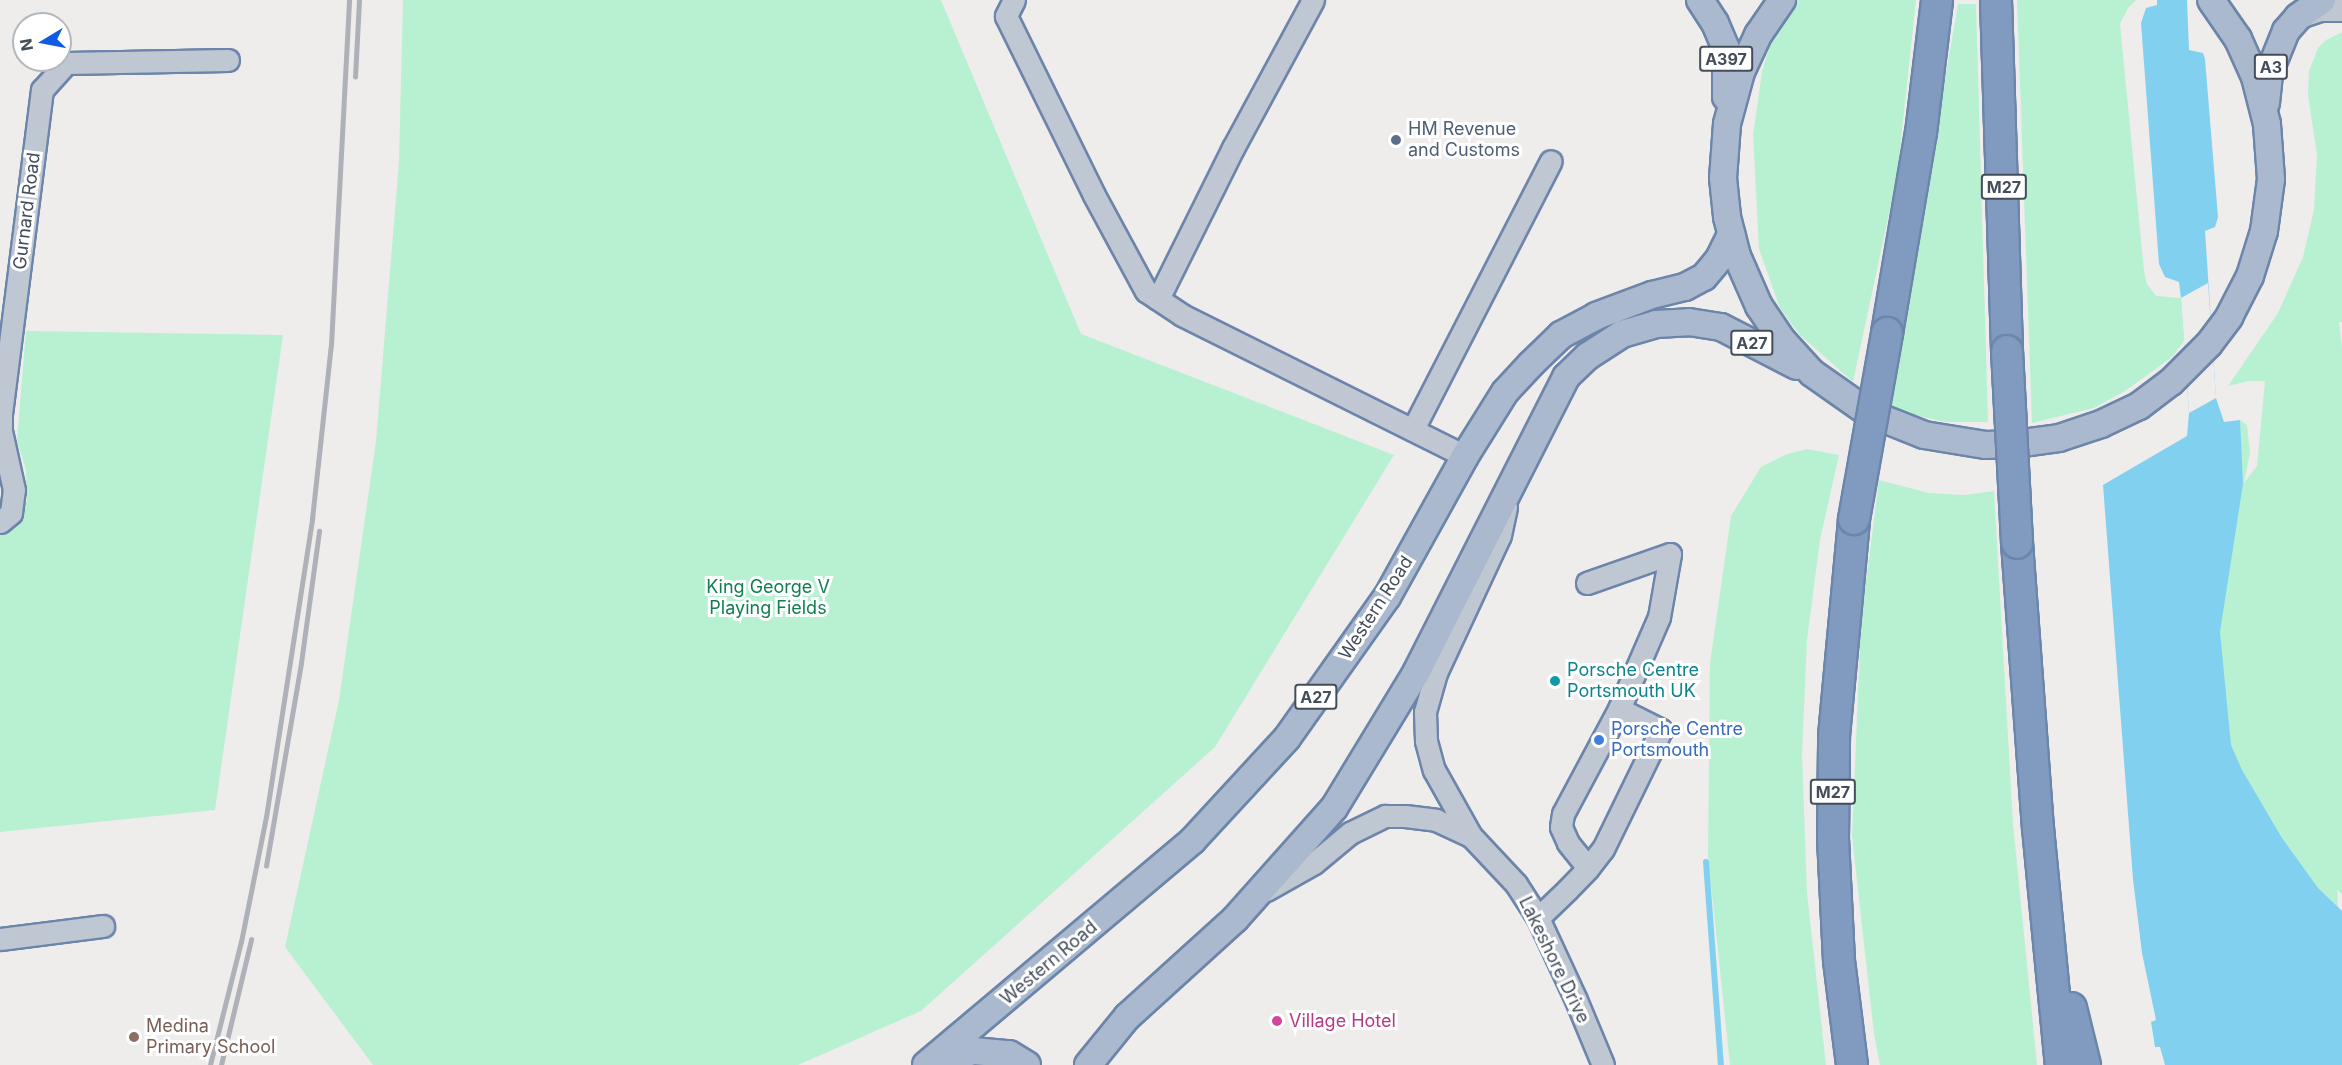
<!DOCTYPE html>
<html>
<head>
<meta charset="utf-8">
<style>
	body { margin:0 }
	#map { position:relative; width:2342px; height:1065px; overflow:hidden; background:#efecec; font-family:Inter,sans-serif }
	div>[style] { position:absolute }
	.green>* { inset:0; background:#b7f1d2 }
	.water>* { inset:0; background:#81d0f0 }
	.pier>* { inset:0; background:#efecec }
	.stream>* { height:6px; margin:-3px; padding:0 3px; transform-origin:3px; border-radius:3px; background:#81d0f0 }
	.roads { filter:drop-shadow(2px 0 #6c85aa) drop-shadow(-2px 0 #6c85aa) drop-shadow(0 2px #6c85aa) drop-shadow(0 -2px #6c85aa) }
	.minor>* { height:21px; margin:-10.5px; padding:0 10.5px; transform-origin:10.5px; border-radius:10.5px; background:#bfc7d3 }
	.major>* { height:26px; margin:-13px; padding:0 13px; transform-origin:13px; border-radius:13px; background:#aab9cd }
	.highway>* { height:30px; margin:-15px; padding:0 15px; transform-origin:15px; border-radius:15px; background:#819abf }
	.rail>* { height:4.5px; margin:-2.25px; padding:0 2.25px; transform-origin:2.25px; border-radius:2.25px; background:#aeb1b7 }
	.bridges { filter:drop-shadow(2px 0 #6c85aa) drop-shadow(-2px 0 #6c85aa) drop-shadow(0 2px #6c85aa) drop-shadow(0 -2px #6c85aa) }
	.highway-bridge>* { height:30px; margin:-15px; padding:0 15px; transform-origin:15px; border-radius:15px; background:#819abf }
	.dots>* { width:16px; height:16px; translate:-50% -50%; box-sizing:border-box; border:3px solid #fff; border-radius:50% }
	span { translate:-50% -50%; white-space:nowrap; text-align:center; line-height:1.15; -webkit-text-stroke:6px #fff; paint-order:stroke }
	.shield-label span { padding:2px 4px; background:#fff; border:2px solid; border-radius:4px; -webkit-text-stroke-width:0 }
	.shield-label { font-size:16px; color:#444e5b; font-weight:700 }
	.service-label { font-size:18px; color:#4e5e75 }
	.left { translate:0 -50%; text-align:left }
	.street-label { font-size:18px; color:#444e5b }
	.park-label { font-size:18px; color:#117f51 }
	.culture-label { font-size:18px; color:#0d838f }
	.shop-label { font-size:18px; color:#366cbe }
	.hotel-label { font-size:18px; color:#b23c85 }
	.education-label { font-size:18px; color:#785e54 }
	.north { position:absolute; left:12px; top:12px; width:60px; height:60px; box-sizing:border-box; background:#fff; border:2px solid #b4b8bd; border-radius:50%; rotate:260deg; font-size:16px; font-weight:700; line-height:24px; text-align:center; color:#444e5b }
	.north::after { content:''; display:block; margin:auto; width:21px; height:27px; background:#0f5be6; clip-path:polygon(50% 0,100% 100%,50% 72%,0 100%) }
</style>
</head>
<body>
<div id="map">
	<div class="green">
		<div style="clip-path:polygon(403px 0,941px 0,1081px 334px,1394px 455px,1215px 747px,921px 1011px,798px 1065px,373px 1065px,285px 947px,339px 700px,376px 441px,399px 162px)"></div>
		<div style="clip-path:polygon(1795px 0,1916px 0,1897px 176px,1853px 382px,1799px 334px,1780px 308px,1759px 249px,1753px 135px,1762px 72px,1769px 48px)"></div>
		<div style="clip-path:polygon(2017px 0,2136px 0,2128px 8px,2120px 24px,2144px 271px,2147px 284px,2156px 296px,2181px 298px,2184px 341px,2172px 357px,2125px 391px,2094px 408px,2032px 423px)"></div>
		<div style="clip-path:polygon(1958px 4px,1976px 4px,1988px 422px,1945px 422px,1889px 409px)"></div>
		<div style="clip-path:polygon(2342px 32px,2342px 322px,2339px 322px,2342px 347px,2342px 894px,2337px 890px,2338px 907px,2342px 911px,2342px 1065px,2211px 1065px,2224px 423px,2240px 420px,2247px 425px,2250px 453px,2244px 483px,2257px 466px,2265px 381px,2249px 381px,2228px 386px,2278px 313px,2303px 257px,2314px 210px,2317px 155px,2308px 95px,2309px 71px,2318px 48px,2326px 40px)"></div>
		<div style="clip-path:polygon(26px 331px,283px 335px,215px 810px,0 832px,0 535px,7px 531px,27px 502px,26px 470px,17px 440px)"></div>
		<div style="clip-path:polygon(1807px 449px,1839px 455px,1820px 540px,1807px 640px,1802px 754px,1807px 893px,1826px 1065px,1730px 1065px,1708px 856px,1710px 663px,1731px 516px,1761px 467px,1787px 454px)"></div>
		<div style="clip-path:polygon(1879px 480px,1929px 493px,1964px 495px,1994px 491px,2013px 824px,2037px 1065px,1880px 1065px,1874px 1034px,1852px 836px,1861px 622px)"></div>
	</div>
	<div class="water">
		<div style="clip-path:polygon(2157px 0,2187px 0,2189px 50px,2203px 53px,2205px 59px,2218px 217px,2215px 227px,2205px 231px,2216px 398px,2224px 422px,2240px 420px,2243px 484px,2220px 632px,2231px 745px,2242px 770px,2282px 838px,2318px 888px,2342px 911px,2342px 1065px,2165px 1065px,2160px 1047px,2155px 1047px,2151px 1022px,2156px 1020px,2142px 953px,2133px 879px,2103px 485px,2187px 436px,2189px 413px,2181px 298px,2179px 282px,2165px 277px,2159px 264px,2141px 23px,2146px 8px,2157px 5px)"></div>
	</div>
	<div class="pier">
		<div style="clip-path:polygon(2208px 283px,2216px 398px,2189px 413px,2181px 298px)"></div>
	</div>
	<div class="stream">
		<div style="left:1706px;top:862px;width:204px;rotate:85.8deg"></div>
	</div>
	<div class="roads">
		<div class="minor">
			<div style="left:1014px;top:0;width:18px;rotate:117deg"></div>
			<div style="left:1006px;top:16px;width:199px;rotate:63.8deg"></div>
			<div style="left:1094px;top:195px;width:109px;rotate:61.6deg"></div>
			<div style="left:1146px;top:291px;width:43px;rotate:33.7deg"></div>
			<div style="left:1182px;top:315px;width:316px;rotate:26.5deg"></div>
			<div style="left:2302px;top:16px;width:20px;rotate:-18deg"></div>
			<div style="left:2321px;top:10px;width:21px"></div>
			<div style="left:1158px;top:299px;width:169px;rotate:-63.6deg"></div>
			<div style="left:1233px;top:148px;width:168px;rotate:-61.6deg"></div>
			<div style="left:1413px;top:429px;width:301px;rotate:-62.8deg"></div>
			<div style="left:1506px;top:507px;width:29px;rotate:102deg"></div>
			<div style="left:1500px;top:535px;width:152px;rotate:114.9deg"></div>
			<div style="left:1436px;top:673px;width:41px;rotate:105.8deg"></div>
			<div style="left:1425px;top:712px;width:29px;rotate:88deg"></div>
			<div style="left:1426px;top:741px;width:30px;rotate:75deg"></div>
			<div style="left:1434px;top:770px;width:76px;rotate:60.7deg"></div>
			<div style="left:1471px;top:836px;width:66px;rotate:46.8deg"></div>
			<div style="left:1516px;top:884px;width:40px;rotate:57.1deg"></div>
			<div style="left:1538px;top:918px;width:90px;rotate:65.1deg"></div>
			<div style="left:1576px;top:1000px;width:70px;rotate:67.4deg"></div>
			<div style="left:0;top:522px;width:14px;rotate:-39deg"></div>
			<div style="left:11px;top:513px;width:23px;rotate:-83deg"></div>
			<div style="left:14px;top:490px;width:60px;rotate:-102.4deg"></div>
			<div style="left:1px;top:431px;width:17px;rotate:-90deg"></div>
			<div style="left:1px;top:414px;width:327px;rotate:-82.8deg"></div>
			<div style="left:42px;top:90px;width:36px;rotate:-48deg"></div>
			<div style="left:66px;top:63px;width:162px;rotate:-1.1deg"></div>
			<div style="left:1587px;top:583px;width:88px;rotate:-19.3deg"></div>
			<div style="left:1670px;top:554px;width:64px;rotate:99.9deg"></div>
			<div style="left:1659px;top:617px;width:100px;rotate:113.5deg"></div>
			<div style="left:1266px;top:890px;width:55px;rotate:-29.4deg"></div>
			<div style="left:1314px;top:863px;width:47px;rotate:-39.8deg"></div>
			<div style="left:1350px;top:833px;width:39px;rotate:-26deg"></div>
			<div style="left:1385px;top:816px;width:20px"></div>
			<div style="left:1405px;top:816px;width:31px;rotate:7deg"></div>
			<div style="left:1436px;top:820px;width:38px;rotate:25deg"></div>
			<div style="left:1538px;top:918px;width:40px;rotate:-44deg"></div>
			<div style="left:1567px;top:890px;width:30px;rotate:-46deg"></div>
			<div style="left:1588px;top:868px;width:24px;rotate:-52deg"></div>
			<div style="left:1603px;top:849px;width:132px;rotate:-64deg"></div>
			<div style="left:1661px;top:730px;width:47px;rotate:-153.4deg"></div>
			<div style="left:1619px;top:709px;width:119px;rotate:118.1deg"></div>
			<div style="left:1563px;top:814px;width:13px;rotate:99deg"></div>
			<div style="left:1561px;top:827px;width:17px;rotate:66deg"></div>
			<div style="left:1568px;top:843px;width:32px;rotate:51deg"></div>
			<div style="left:0;top:939px;width:104px;rotate:-7.2deg"></div>
		</div>
		<div class="major">
			<div style="left:1700px;top:0;width:27px;rotate:57deg"></div>
			<div style="left:1715px;top:23px;width:28px;rotate:67deg"></div>
			<div style="left:1726px;top:49px;width:48px;rotate:90deg"></div>
			<div style="left:1782px;top:0;width:42px;rotate:124.4deg"></div>
			<div style="left:1758px;top:35px;width:41px;rotate:114.7deg"></div>
			<div style="left:1741px;top:72px;width:54px;rotate:105.1deg"></div>
			<div style="left:1727px;top:124px;width:54px;rotate:94.2deg"></div>
			<div style="left:1723px;top:178px;width:39px;rotate:84deg"></div>
			<div style="left:1727px;top:217px;width:40px;rotate:75.6deg"></div>
			<div style="left:1737px;top:256px;width:55px;rotate:66.3deg"></div>
			<div style="left:1759px;top:306px;width:40px;rotate:56deg"></div>
			<div style="left:1781px;top:339px;width:46px;rotate:47.6deg"></div>
			<div style="left:1812px;top:373px;width:70px;rotate:35.1deg"></div>
			<div style="left:1869px;top:413px;width:59px;rotate:21.8deg"></div>
			<div style="left:1924px;top:435px;width:63px;rotate:9.2deg"></div>
			<div style="left:1986px;top:445px;width:29px;rotate:-2deg"></div>
			<div style="left:2015px;top:444px;width:44px;rotate:-7.8deg"></div>
			<div style="left:2059px;top:438px;width:44px;rotate:-18.4deg"></div>
			<div style="left:2101px;top:424px;width:42px;rotate:-25.3deg"></div>
			<div style="left:2139px;top:406px;width:40px;rotate:-37deg"></div>
			<div style="left:2171px;top:382px;width:54px;rotate:-45deg"></div>
			<div style="left:2209px;top:344px;width:34px;rotate:-53deg"></div>
			<div style="left:2229px;top:317px;width:46px;rotate:-62.9deg"></div>
			<div style="left:2250px;top:276px;width:47px;rotate:-72.7deg"></div>
			<div style="left:2264px;top:231px;width:52px;rotate:-82.3deg"></div>
			<div style="left:2271px;top:179px;width:55px;rotate:-94.2deg"></div>
			<div style="left:2267px;top:124px;width:49px;rotate:-104.3deg"></div>
			<div style="left:2255px;top:77px;width:42px;rotate:-114.1deg"></div>
			<div style="left:2238px;top:39px;width:47px;rotate:-124.7deg"></div>
			<div style="left:2266px;top:103px;width:30px;rotate:-84deg"></div>
			<div style="left:2269px;top:73px;width:45px;rotate:-68deg"></div>
			<div style="left:2286px;top:31px;width:18px;rotate:-49deg"></div>
			<div style="left:2298px;top:17px;width:29px;rotate:-35deg"></div>
			<div style="left:926px;top:1065px;width:348px;rotate:-40.1deg"></div>
			<div style="left:1192px;top:841px;width:140px;rotate:-47.3deg"></div>
			<div style="left:1287px;top:738px;width:173px;rotate:-54.7deg"></div>
			<div style="left:1387px;top:597px;width:161px;rotate:-61deg"></div>
			<div style="left:1465px;top:456px;width:75px;rotate:-58deg"></div>
			<div style="left:1505px;top:392px;width:38px;rotate:-47deg"></div>
			<div style="left:1531px;top:364px;width:42px;rotate:-44deg"></div>
			<div style="left:1561px;top:335px;width:40px;rotate:-28deg"></div>
			<div style="left:1596px;top:316px;width:60px;rotate:-20.6deg"></div>
			<div style="left:1652px;top:295px;width:34px;rotate:-14deg"></div>
			<div style="left:1685px;top:287px;width:21px;rotate:-28deg"></div>
			<div style="left:1704px;top:277px;width:23px;rotate:-50deg"></div>
			<div style="left:1719px;top:259px;width:28px;rotate:-64deg"></div>
			<div style="left:936px;top:1065px;width:40px;rotate:-21deg"></div>
			<div style="left:973px;top:1051px;width:36px;rotate:5deg"></div>
			<div style="left:1009px;top:1054px;width:21px;rotate:31deg"></div>
			<div style="left:1088px;top:1065px;width:62px;rotate:-50.9deg"></div>
			<div style="left:1127px;top:1017px;width:146px;rotate:-42.2deg"></div>
			<div style="left:1235px;top:919px;width:149px;rotate:-48.3deg"></div>
			<div style="left:1334px;top:808px;width:158px;rotate:-58.7deg"></div>
			<div style="left:1416px;top:673px;width:332px;rotate:-63.1deg"></div>
			<div style="left:1566px;top:377px;width:30px;rotate:-44deg"></div>
			<div style="left:1588px;top:356px;width:40px;rotate:-32.9deg"></div>
			<div style="left:1622px;top:334px;width:35px;rotate:-16deg"></div>
			<div style="left:1656px;top:324px;width:33px;rotate:-3deg"></div>
			<div style="left:1689px;top:322px;width:32px;rotate:9deg"></div>
			<div style="left:1721px;top:327px;width:85px;rotate:27.2deg"></div>
		</div>
		<div class="highway">
			<div style="left:1996px;top:0;width:351px;rotate:88.2deg"></div>
			<div style="left:1887px;top:333px;width:203px;rotate:-80.4deg"></div>
			<div style="left:1921px;top:133px;width:134px;rotate:-83.1deg"></div>
			<div style="left:2017px;top:543px;width:286px;rotate:85.8deg"></div>
			<div style="left:2038px;top:828px;width:238px;rotate:84.5deg"></div>
			<div style="left:2071px;top:1008px;width:59px;rotate:76.2deg"></div>
			<div style="left:1852px;top:1065px;width:105px;rotate:-97.1deg"></div>
			<div style="left:1839px;top:961px;width:121px;rotate:-92.8deg"></div>
			<div style="left:1833px;top:840px;width:104px;rotate:-89.4deg"></div>
			<div style="left:1834px;top:736px;width:218px;rotate:-84.7deg"></div>
		</div>
	</div>
	<div class="rail">
		<div style="left:355px;top:77px;width:77px;rotate:-87deg"></div>
		<div style="left:266px;top:866px;width:206px;rotate:-80.2deg"></div>
		<div style="left:301px;top:663px;width:133px;rotate:-82.2deg"></div>
		<div style="left:210px;top:1065px;width:127px;rotate:-75.9deg"></div>
		<div style="left:241px;top:942px;width:127px;rotate:-78.7deg"></div>
		<div style="left:266px;top:817px;width:302px;rotate:-81.2deg"></div>
		<div style="left:312px;top:519px;width:175px;rotate:-83.8deg"></div>
		<div style="left:331px;top:345px;width:345px;rotate:-87deg"></div>
		<div style="left:221px;top:1065px;width:129px;rotate:-76.5deg"></div>
	</div>
	<div class="bridges">
		<div class="highway-bridge">
			<div style="left:2007px;top:351px;width:192px;rotate:87deg"></div>
			<div style="left:1854px;top:519px;width:189px;rotate:-79.9deg"></div>
		</div>
	</div>
	<div class="dots">
		<div style="left:1396px;top:140px;background:#5c6f8a"></div>
		<div style="left:1555px;top:681px;background:#0f9aa8"></div>
		<div style="left:1599px;top:740px;background:#3f7fe0"></div>
		<div style="left:1277px;top:1021px;background:#d1479c"></div>
		<div style="left:134px;top:1037px;background:#8d6e63"></div>
	</div>
	<div class="shield-label">
		<span style="left:1726px;top:59px">A397</span>
		<span style="left:2271px;top:67px">A3</span>
		<span style="left:2004px;top:187px">M27</span>
		<span style="left:1752px;top:343px">A27</span>
		<span style="left:1316px;top:697px">A27</span>
		<span style="left:1833px;top:792px">M27</span>
	</div>
	<div class="service-label">
		<span class="left" style="left:1408px;top:140px">HM Revenue<br>and Customs</span>
	</div>
	<div class="street-label">
		<span style="left:27px;top:211px;rotate:-83deg">Gurnard Road</span>
		<span style="left:1376px;top:608px;rotate:-57deg">Western Road</span>
		<span style="left:1554px;top:960px;rotate:64deg">Lakeshore Drive</span>
		<span style="left:1049px;top:963px;rotate:-40deg">Western Road</span>
	</div>
	<div class="park-label">
		<span style="left:768px;top:598px">King George V<br>Playing Fields</span>
	</div>
	<div class="culture-label">
		<span class="left" style="left:1567px;top:681px">Porsche Centre<br>Portsmouth UK</span>
	</div>
	<div class="shop-label">
		<span class="left" style="left:1611px;top:740px">Porsche Centre<br>Portsmouth</span>
	</div>
	<div class="hotel-label">
		<span class="left" style="left:1289px;top:1021px">Village Hotel</span>
	</div>
	<div class="education-label">
		<span class="left" style="left:146px;top:1037px">Medina<br>Primary School</span>
	</div>
	<div class="north">N</div>
</div>
</body>
</html>
